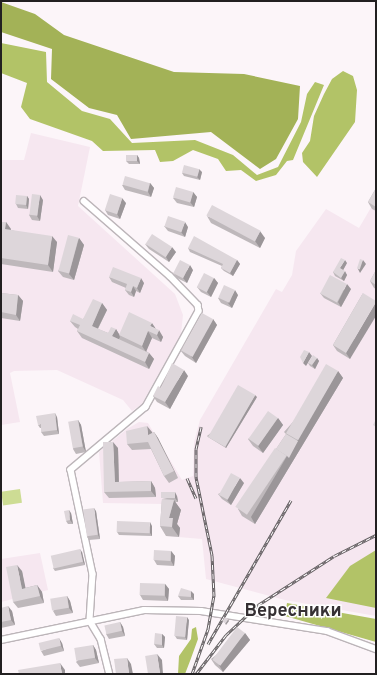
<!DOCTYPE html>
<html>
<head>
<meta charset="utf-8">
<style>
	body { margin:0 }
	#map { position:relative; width:377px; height:675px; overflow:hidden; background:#fcf5f9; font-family:Overpass,sans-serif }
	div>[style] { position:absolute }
	.built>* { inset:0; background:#f6e7f0 }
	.green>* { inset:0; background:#cddc94; transform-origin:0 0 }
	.forest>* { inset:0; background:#b2c367 }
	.water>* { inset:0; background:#a3b257 }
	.roads { filter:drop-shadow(1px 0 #bcb5b9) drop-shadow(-1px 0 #bcb5b9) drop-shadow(0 1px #bcb5b9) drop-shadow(0 -1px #bcb5b9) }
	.minor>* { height:5.5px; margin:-2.75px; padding:0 2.75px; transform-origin:2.75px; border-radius:2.75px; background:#fff }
	.rail>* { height:3px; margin-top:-1.5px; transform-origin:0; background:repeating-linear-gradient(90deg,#fff 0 4.5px,#625e60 0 9px); box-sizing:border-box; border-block:1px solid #625e60 }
	.wall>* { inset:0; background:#beb8bb }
	.shaded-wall>* { inset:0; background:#9b9699 }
	.building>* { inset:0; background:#ddd6da; transform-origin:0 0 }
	span { translate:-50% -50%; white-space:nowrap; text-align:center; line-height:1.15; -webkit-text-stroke:3px #fff; paint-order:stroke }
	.district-label { font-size:18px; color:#353033; font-weight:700 }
	.frame { position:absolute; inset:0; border:2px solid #222021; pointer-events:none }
</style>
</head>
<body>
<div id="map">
	<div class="built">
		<div style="clip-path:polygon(31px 133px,90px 147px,78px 206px,175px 294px,183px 315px,181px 334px,142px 404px,132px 411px,123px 400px,57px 370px,14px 371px,10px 373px,20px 422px,1px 425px,1px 160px,24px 160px)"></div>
		<div style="clip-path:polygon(376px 199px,376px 616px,285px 600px,206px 579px,202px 539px,166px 536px,161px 527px,163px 504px,103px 503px,99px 452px,127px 429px,139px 422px,148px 423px,182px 480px,193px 476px,194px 442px,200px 420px,276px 289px,282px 292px,292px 275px,296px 251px,326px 209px,359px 228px)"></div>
		<div style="clip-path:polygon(40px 553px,48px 590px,1px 602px,1px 559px)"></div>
	</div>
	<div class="green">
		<div style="left:20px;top:489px;width:14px;height:19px;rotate:82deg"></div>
	</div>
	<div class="forest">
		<div style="clip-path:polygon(1px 43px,46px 52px,47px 82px,82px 111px,110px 119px,132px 143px,195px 140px,233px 155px,257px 175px,278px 167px,301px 122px,307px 94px,315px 82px,324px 85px,293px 160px,287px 161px,276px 175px,256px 181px,241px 170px,226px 171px,218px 159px,193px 150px,173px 161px,160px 162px,155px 150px,103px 151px,92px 141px,30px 119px,21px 107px,27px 83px,1px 73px)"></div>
		<div style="clip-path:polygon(343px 71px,353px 76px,357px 90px,355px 122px,317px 177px,303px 162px,302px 153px,310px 141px,314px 116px,324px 94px,332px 79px)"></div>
		<div style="clip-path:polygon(376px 550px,376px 608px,326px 598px,350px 566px)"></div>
		<div style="clip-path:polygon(287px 603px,376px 619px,376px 642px,285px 616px)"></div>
		<div style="clip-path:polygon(196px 627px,198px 639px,190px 661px,185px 674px,178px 674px,179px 656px,191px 639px,192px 629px)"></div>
	</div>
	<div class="water">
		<div style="clip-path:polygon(1px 2px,35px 14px,64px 35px,174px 72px,244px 74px,300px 86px,298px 119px,276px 159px,260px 169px,211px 132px,131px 139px,117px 115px,89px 108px,51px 79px,52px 49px,1px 32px)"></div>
	</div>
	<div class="roads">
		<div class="minor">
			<div style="left:84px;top:201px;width:114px;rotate:41.1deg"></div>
			<div style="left:170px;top:276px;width:40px;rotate:46deg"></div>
			<div style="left:198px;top:305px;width:6px;rotate:81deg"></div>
			<div style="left:199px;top:311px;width:110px;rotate:118.9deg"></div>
			<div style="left:146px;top:407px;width:98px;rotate:140deg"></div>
			<div style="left:71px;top:470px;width:106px;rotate:78.1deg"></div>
			<div style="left:93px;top:574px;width:47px;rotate:93.7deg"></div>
			<div style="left:90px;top:621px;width:21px;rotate:59deg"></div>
			<div style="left:101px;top:639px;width:36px;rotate:76deg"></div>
			<div style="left:1px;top:640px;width:146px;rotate:-11.8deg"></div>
			<div style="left:144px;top:610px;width:57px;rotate:1deg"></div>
			<div style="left:201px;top:611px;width:128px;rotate:9deg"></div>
			<div style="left:327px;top:631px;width:52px;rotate:20.2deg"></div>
		</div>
	</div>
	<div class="rail">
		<div style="left:187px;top:478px;width:22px;rotate:66deg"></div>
		<div style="left:208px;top:644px;width:166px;rotate:-60deg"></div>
		<div style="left:192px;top:674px;width:48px;rotate:-70.4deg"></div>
		<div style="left:208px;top:629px;width:34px;rotate:-80deg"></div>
		<div style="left:214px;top:596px;width:41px;rotate:-92.8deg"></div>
		<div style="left:212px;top:555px;width:80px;rotate:-101.6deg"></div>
		<div style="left:196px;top:477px;width:28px;rotate:-90deg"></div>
		<div style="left:196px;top:449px;width:23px;rotate:-77deg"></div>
		<div style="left:196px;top:674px;width:49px;rotate:-52.4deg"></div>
		<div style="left:226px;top:635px;width:44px;rotate:-43.2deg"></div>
		<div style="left:258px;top:605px;width:90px;rotate:-32.8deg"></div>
		<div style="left:334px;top:556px;width:47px;rotate:-26.6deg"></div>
	</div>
	<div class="wall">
		<div style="clip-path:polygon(137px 155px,139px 158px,140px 164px,129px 164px,126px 161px)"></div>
		<div style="clip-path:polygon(202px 172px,200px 180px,184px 176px,182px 173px)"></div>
		<div style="clip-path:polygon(150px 183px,154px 188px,151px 197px,125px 190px,122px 185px)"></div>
		<div style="clip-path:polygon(376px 188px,376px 211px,372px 209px,368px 202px)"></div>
		<div style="clip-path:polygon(193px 192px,197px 197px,194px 207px,177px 203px,173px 198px)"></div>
		<div style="clip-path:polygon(27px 196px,29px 199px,28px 209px,18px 208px,16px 204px)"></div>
		<div style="clip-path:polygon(43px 200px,40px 221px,32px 220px,29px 215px)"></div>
		<div style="clip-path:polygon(126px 203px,120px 219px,108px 215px,105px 210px)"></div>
		<div style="clip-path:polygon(207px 216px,265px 238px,260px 248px,211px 223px)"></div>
		<div style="clip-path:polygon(1px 222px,6px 222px,11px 230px,57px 242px,53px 272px,1px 264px)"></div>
		<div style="clip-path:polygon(164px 226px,188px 227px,185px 237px,168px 231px)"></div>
		<div style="clip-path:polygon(79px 238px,84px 245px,74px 280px,63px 277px,58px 271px)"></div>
		<div style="clip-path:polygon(145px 244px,176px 252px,169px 262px,149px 249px)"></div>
		<div style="clip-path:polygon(188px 248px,237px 260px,240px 264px,233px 276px,224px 271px,221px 268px,222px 266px,190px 252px)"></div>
		<div style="clip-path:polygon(347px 263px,343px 270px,347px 275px,344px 281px,335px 276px,333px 272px)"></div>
		<div style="clip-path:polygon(193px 270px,187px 283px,177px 278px,173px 273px)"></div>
		<div style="clip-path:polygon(376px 270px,376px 289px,374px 288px,370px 281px)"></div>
		<div style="clip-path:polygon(109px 277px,144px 283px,140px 293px,136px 291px,134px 297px,129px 295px,125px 290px,126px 288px,112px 282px)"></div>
		<div style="clip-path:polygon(214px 278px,218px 283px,211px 297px,201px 292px,197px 287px)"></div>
		<div style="clip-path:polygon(351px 289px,341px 307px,324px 298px,320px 293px)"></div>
		<div style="clip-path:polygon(1px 293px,18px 295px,23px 301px,20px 321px,1px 318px)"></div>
		<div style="clip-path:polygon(363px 293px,350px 359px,337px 351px,333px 345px)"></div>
		<div style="clip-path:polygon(238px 295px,232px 308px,221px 303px,218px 298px)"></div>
		<div style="clip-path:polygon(102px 303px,107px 310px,98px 329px,108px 333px,116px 329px,119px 334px,156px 329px,163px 337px,161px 342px,152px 338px,146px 351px,149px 353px,154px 359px,149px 369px,82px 338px,77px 331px,78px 329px,75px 327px,70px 321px,83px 319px)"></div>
		<div style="clip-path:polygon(213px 319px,217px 325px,196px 363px,185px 356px,180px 350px)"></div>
		<div style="clip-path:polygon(317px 358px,319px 361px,315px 369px,310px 366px,308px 363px)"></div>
		<div style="clip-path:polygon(338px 371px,343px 378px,255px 524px,242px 516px,238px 509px,276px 449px,286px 434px,284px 432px)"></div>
		<div style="clip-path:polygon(188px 376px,170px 409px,157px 402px,153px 396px,161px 388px)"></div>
		<div style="clip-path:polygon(257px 397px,226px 448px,208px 437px,207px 436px)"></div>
		<div style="clip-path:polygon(57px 417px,59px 434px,44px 436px,41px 432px,41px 428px,40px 428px,38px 425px)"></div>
		<div style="clip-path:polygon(278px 418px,283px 425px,263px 453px,253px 446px,248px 439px)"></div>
		<div style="clip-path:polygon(78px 420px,81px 425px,86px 452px,76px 454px,73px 449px)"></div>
		<div style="clip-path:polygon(152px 432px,152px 433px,154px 432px,158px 438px,178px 478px,169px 483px,164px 476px,151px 449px,132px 450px,127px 444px)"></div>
		<div style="clip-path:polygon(118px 448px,119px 482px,151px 481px,155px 488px,156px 497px,109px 498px,104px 492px)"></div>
		<div style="clip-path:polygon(244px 483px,231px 505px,222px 499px,218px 494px)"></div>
		<div style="clip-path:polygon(177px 496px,178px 502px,175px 502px,181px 510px,177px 524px,180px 528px,179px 537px,166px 536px,160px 526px,162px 499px)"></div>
		<div style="clip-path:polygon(96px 511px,100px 539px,89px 540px,87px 537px)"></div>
		<div style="clip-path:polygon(71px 513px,73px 524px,68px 524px,66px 521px)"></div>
		<div style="clip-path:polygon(152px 526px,152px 536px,119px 535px,117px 532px)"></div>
		<div style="clip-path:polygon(171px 551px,175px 556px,174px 566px,157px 565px,154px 560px)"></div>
		<div style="clip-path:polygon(82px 552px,85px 565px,55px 571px,53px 568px)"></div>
		<div style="clip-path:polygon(22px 571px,25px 588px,37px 585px,42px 592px,44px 603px,18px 608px,13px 602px)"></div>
		<div style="clip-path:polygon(165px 584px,169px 589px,168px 601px,143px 600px,140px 595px)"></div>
		<div style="clip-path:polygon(194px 594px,194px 600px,181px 600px,178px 596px)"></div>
		<div style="clip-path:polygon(67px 596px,70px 601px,73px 613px,56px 616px,53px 611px)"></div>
		<div style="clip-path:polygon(1px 608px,12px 611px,15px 625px,1px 628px)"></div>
		<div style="clip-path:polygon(189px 620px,187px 640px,177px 639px,175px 636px)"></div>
		<div style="clip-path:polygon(120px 622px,123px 627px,125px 636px,109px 639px,106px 634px)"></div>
		<div style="clip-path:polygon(245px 633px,250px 640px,223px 672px,215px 665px,211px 659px)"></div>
		<div style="clip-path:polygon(162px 634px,165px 637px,164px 648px,157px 648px,154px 644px)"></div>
		<div style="clip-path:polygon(62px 643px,64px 651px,44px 656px,41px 651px)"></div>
		<div style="clip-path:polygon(93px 645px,96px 650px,99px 663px,80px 667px,76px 662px)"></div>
	</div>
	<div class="shaded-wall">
		<div style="clip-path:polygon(137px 155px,139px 158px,140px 164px,137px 161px)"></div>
		<div style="clip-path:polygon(199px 169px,202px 172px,200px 180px,197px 177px)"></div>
		<div style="clip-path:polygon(150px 183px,154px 188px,151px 197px,148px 192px)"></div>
		<div style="clip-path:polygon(193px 192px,197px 197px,194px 207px,190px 202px)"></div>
		<div style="clip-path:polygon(40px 195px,43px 200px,40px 221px,37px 216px)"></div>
		<div style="clip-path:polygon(27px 196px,29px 199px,28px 209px,26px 205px)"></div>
		<div style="clip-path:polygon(122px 198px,126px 203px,120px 219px,117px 214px)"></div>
		<div style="clip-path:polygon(6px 222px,11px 229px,10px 235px,5px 229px)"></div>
		<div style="clip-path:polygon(185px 222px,188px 227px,185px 237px,181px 232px)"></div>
		<div style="clip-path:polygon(260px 231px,265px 238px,260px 248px,255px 241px)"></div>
		<div style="clip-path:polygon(52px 236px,57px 242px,53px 272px,48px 265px)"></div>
		<div style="clip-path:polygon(79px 238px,84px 245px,74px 280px,69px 274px)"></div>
		<div style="clip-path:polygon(172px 247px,176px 252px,169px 262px,166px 257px)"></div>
		<div style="clip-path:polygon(237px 260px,240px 264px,233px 276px,230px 273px)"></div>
		<div style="clip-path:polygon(345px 260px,347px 263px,342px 272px,340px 268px)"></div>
		<div style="clip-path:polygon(363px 260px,366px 264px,360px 273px,358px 269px)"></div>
		<div style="clip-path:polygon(190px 265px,193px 270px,187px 283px,183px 278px)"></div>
		<div style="clip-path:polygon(345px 271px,347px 275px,344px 281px,341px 278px)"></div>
		<div style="clip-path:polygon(141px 278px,144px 283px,140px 293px,137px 288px)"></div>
		<div style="clip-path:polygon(214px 278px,218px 283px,211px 297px,207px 292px)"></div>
		<div style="clip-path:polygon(347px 284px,351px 289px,341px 307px,338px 302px)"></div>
		<div style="clip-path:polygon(133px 286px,136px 291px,134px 297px,131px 292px)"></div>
		<div style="clip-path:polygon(235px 290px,238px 295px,232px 308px,228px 303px)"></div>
		<div style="clip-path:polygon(18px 295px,23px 301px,20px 321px,16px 315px)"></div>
		<div style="clip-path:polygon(376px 302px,376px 316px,350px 359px,346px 353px)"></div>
		<div style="clip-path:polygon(102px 303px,107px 310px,96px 332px,92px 326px)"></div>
		<div style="clip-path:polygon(213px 319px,217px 325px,196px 363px,191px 356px)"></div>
		<div style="clip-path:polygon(152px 323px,156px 329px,150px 326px)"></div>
		<div style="clip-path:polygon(116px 329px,120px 336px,119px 335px,120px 337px,117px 342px,112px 336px)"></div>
		<div style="clip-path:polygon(159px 330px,163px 337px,161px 342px,157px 335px)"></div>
		<div style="clip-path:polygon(148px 331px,152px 338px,146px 352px,142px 346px)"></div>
		<div style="clip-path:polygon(309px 352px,312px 356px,306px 366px,303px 363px)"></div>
		<div style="clip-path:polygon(149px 353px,154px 359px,149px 369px,145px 362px)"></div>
		<div style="clip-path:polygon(317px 358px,319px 361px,315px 369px,312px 365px)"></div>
		<div style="clip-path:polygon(184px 370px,188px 376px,170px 409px,165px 402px)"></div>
		<div style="clip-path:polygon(338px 371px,343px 378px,255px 524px,251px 517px,287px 456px,298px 441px,297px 440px)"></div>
		<div style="clip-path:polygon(255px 395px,257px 397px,226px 448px,225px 446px)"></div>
		<div style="clip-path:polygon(55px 413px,57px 417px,59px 434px,57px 430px)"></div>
		<div style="clip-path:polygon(278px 418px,283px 425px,263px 453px,258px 446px)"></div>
		<div style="clip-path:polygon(78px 420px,81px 425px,86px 452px,83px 447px)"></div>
		<div style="clip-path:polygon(147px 426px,152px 432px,153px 441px,148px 435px)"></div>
		<div style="clip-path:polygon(154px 432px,158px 438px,178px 478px,174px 471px)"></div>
		<div style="clip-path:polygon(113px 442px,118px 448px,119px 489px,115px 482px)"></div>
		<div style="clip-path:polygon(240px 478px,244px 483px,231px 505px,227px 500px)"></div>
		<div style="clip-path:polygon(151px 481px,155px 488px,156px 497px,151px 491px)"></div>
		<div style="clip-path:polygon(175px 492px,177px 496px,178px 502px,175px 498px)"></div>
		<div style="clip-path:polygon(174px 500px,181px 510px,177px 524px,180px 528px,179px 537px,172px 527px,169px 518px)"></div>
		<div style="clip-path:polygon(94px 508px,96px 511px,100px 539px,98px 535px)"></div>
		<div style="clip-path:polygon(69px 510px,71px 513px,73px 524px,70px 520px)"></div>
		<div style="clip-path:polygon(150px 522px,152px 526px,152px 536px,150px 533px)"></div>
		<div style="clip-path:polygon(80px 549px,82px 552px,85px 565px,83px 562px)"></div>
		<div style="clip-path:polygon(171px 551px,175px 556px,174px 566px,171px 561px)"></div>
		<div style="clip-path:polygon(17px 565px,22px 571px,27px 595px,22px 589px)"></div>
		<div style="clip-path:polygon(165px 584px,169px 589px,168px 601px,165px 596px)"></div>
		<div style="clip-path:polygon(37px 585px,42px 592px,44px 603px,40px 596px)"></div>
		<div style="clip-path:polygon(191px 591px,194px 594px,194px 600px,191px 597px)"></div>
		<div style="clip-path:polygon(67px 596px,70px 601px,73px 613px,69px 608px)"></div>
		<div style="clip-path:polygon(8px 606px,12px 611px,15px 625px,11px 620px)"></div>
		<div style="clip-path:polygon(187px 617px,189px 620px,187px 640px,185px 637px)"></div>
		<div style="clip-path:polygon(228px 619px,229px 621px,226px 625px,225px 623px)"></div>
		<div style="clip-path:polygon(120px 622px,123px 627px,125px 636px,122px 631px)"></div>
		<div style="clip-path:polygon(245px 633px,250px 640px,223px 672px,219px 665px)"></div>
		<div style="clip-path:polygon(162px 634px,165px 637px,164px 648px,162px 645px)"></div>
		<div style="clip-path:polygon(59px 638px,62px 643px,64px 651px,61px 646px)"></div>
		<div style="clip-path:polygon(93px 645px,96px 650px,99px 663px,95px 658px)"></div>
		<div style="clip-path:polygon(157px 654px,162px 660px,163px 674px,160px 674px)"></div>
		<div style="clip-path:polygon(127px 658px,131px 664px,133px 674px,129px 674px)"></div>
		<div style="clip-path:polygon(60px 663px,65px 670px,65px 674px,62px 674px)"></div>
	</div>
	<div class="building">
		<div style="left:126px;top:155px;width:11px;height:6px"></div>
		<div style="left:184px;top:165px;width:16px;height:8px;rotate:15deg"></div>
		<div style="left:125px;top:176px;width:26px;height:9px;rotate:16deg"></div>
		<div style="left:176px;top:187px;width:18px;height:11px;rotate:16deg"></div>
		<div style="clip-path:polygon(376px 188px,376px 207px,368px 202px)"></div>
		<div style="left:32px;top:194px;width:8px;height:21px;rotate:7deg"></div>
		<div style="left:110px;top:194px;width:13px;height:17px;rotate:18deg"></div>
		<div style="left:16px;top:195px;width:11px;height:9px;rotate:5deg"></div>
		<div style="left:212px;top:205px;width:55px;height:12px;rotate:28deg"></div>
		<div style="left:168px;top:216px;width:18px;height:11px;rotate:19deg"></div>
		<div style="clip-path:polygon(1px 222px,6px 222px,5px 229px,52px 236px,48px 265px,1px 258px)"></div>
		<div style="left:152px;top:234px;width:24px;height:12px;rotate:33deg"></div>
		<div style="left:68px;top:235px;width:11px;height:37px;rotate:15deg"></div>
		<div style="clip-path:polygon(194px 236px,237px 260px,230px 273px,221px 268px,223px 264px,188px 248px)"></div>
		<div style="clip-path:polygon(341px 258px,345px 260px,340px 268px,345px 271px,341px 278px,333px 272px)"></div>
		<div style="left:360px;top:259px;width:3px;height:10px;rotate:18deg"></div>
		<div style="left:180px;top:260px;width:11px;height:15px;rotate:27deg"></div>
		<div style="clip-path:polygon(113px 267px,141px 278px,137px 288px,133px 286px,131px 292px,125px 290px,127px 284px,109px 277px)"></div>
		<div style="clip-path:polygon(376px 270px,376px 285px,370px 281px)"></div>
		<div style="left:204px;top:273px;width:11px;height:16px;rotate:27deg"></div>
		<div style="left:330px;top:275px;width:19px;height:21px;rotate:28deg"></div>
		<div style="left:224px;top:285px;width:12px;height:14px;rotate:24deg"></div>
		<div style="clip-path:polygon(1px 293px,18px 295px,16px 315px,1px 312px)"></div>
		<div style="clip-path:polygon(363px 293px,376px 301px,376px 302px,346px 353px,333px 345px)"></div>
		<div style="clip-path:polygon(93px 299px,102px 303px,92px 326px,108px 333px,111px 327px,116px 329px,112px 336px,149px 353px,145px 362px,77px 331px,80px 325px,70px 321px,73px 314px,83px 319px)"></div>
		<div style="clip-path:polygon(129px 312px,152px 323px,150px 326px,159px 330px,157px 335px,148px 331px,142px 346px,119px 335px)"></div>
		<div style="left:202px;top:313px;width:13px;height:43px;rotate:29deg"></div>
		<div style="clip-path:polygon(304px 350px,309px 352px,303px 363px,300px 357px)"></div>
		<div style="clip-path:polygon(313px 355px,317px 358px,312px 365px,308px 363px)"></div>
		<div style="clip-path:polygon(172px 363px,184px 370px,165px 402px,153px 396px,158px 386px,161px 388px)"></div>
		<div style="left:326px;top:364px;width:14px;height:80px;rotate:30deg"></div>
		<div style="left:238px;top:385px;width:20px;height:60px;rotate:30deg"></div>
		<div style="left:268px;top:411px;width:12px;height:34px;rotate:35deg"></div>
		<div style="clip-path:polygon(55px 413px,57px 430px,41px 432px,41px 424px,38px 425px,36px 416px)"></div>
		<div style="clip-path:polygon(376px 419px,376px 427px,373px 425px)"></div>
		<div style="left:78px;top:420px;width:27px;height:10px;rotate:80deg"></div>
		<div style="clip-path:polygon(147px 426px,148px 435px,154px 432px,174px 471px,164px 476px,148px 442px,127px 444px,126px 431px)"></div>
		<div style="clip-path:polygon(286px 434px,298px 441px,289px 458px,287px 456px,276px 449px)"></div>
		<div style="clip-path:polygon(103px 442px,113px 442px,115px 482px,151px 481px,151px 491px,104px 492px)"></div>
		<div style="left:275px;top:448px;width:14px;height:71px;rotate:34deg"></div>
		<div style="left:231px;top:473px;width:10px;height:25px;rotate:29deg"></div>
		<div style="left:175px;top:492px;width:6px;height:14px;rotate:90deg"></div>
		<div style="clip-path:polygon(162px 499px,174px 500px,169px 518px,173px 518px,172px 527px,160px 526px)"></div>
		<div style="left:94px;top:508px;width:27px;height:11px;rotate:82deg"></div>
		<div style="clip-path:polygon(69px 510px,70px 520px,66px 521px,64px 511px)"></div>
		<div style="left:117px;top:521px;width:33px;height:11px;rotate:2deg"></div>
		<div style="left:80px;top:549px;width:13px;height:30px;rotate:77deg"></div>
		<div style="left:154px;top:550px;width:17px;height:10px;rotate:3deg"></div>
		<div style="clip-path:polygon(17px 565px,22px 589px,37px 585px,40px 596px,13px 602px,6px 567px)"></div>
		<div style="left:140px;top:583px;width:25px;height:12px;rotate:2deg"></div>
		<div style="clip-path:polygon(181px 588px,191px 591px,191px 597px,178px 596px)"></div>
		<div style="left:67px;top:596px;width:12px;height:17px;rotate:81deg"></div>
		<div style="clip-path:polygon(8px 606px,11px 620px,1px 622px,1px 608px)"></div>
		<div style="left:176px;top:616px;width:11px;height:20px;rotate:5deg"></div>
		<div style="left:225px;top:617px;width:4px;height:5px;rotate:34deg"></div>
		<div style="left:120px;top:622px;width:9px;height:16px;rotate:77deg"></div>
		<div style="left:237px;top:627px;width:10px;height:41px;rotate:37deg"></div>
		<div style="clip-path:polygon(155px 633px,162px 634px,162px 645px,154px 644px)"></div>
		<div style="left:59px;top:638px;width:8px;height:21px;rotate:76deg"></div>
		<div style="left:93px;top:645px;width:13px;height:19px;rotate:81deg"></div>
		<div style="left:157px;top:654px;width:20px;height:12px;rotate:81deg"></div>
		<div style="clip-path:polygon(127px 658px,129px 674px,116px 674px,114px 659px)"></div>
		<div style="clip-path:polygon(60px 663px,62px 674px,19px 674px,18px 670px)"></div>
	</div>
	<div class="district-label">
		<span style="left:293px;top:612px">Вересники</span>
	</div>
	<div class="frame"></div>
</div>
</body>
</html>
